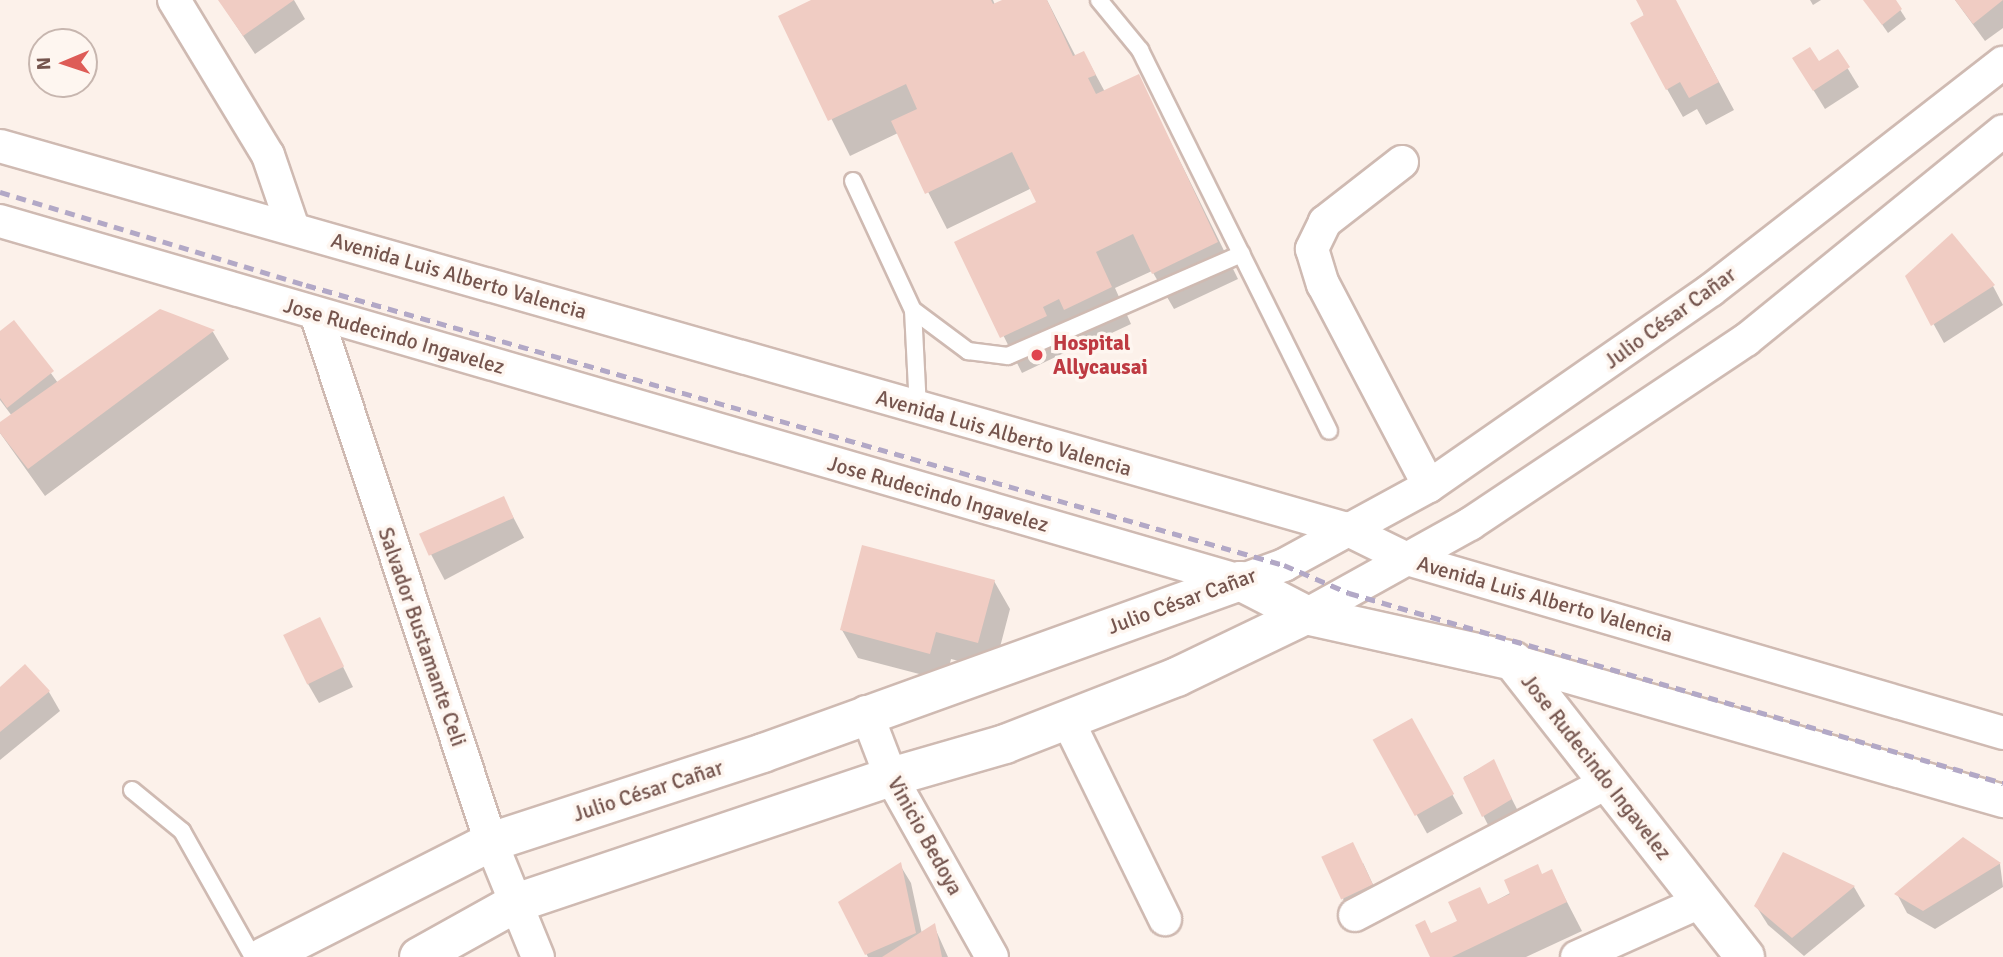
<!DOCTYPE html>
<html>
<head>
<meta charset="utf-8">
<style>
	body { margin:0 }
	#map { position:relative; width:2003px; height:957px; overflow:hidden; background:#fcf1ea; font-family:Signika,sans-serif }
	div>[style] { position:absolute }
	.shadow>* { inset:0; background:#0003; transform-origin:0 0 }
	.building>* { inset:0; background:#f0ccc3; transform-origin:0 0 }
	.roads { filter:drop-shadow(2px 0 #cfbab2) drop-shadow(-2px 0 #cfbab2) drop-shadow(0 2px #cfbab2) drop-shadow(0 -2px #cfbab2) }
	.service>* { height:16px; margin:-8px; padding:0 8px; transform-origin:8px; border-radius:8px; background:#fff }
	.minor>* { height:32px; margin:-16px; padding:0 16px; transform-origin:16px; border-radius:16px; background:#fff }
	.tertiary>* { height:38px; margin:-19px; padding:0 19px; transform-origin:19px; border-radius:19px; background:#fff }
	.rail>* { height:5px; margin-top:-2.5px; transform-origin:0; background:repeating-linear-gradient(90deg,#b2a8c6 0 10px,transparent 0 17px) }
	.dots>* { width:19px; height:19px; translate:-50% -50%; box-sizing:border-box; border:4px solid #fef6f0; border-radius:50% }
	span { translate:-50% -50%; white-space:nowrap; text-align:center; line-height:1.15; -webkit-text-stroke:7px #fef6f0; paint-order:stroke }
	.street-label { font-size:21px; color:#75554e }
	.health-label { font-size:21px; color:#be3a42; font-weight:700 }
	.left { translate:0 -50%; text-align:left }
	.north { position:absolute; left:28px; top:28px; width:70px; height:70px; box-sizing:border-box; background:#fef6f0; border:2px solid #c7b6af; border-radius:50%; rotate:268deg; font-size:19px; font-weight:700; line-height:28px; text-align:center; color:#75554e }
	.north::after { content:''; display:block; margin:auto; width:24px; height:32px; background:#de5c57; clip-path:polygon(50% 0,100% 100%,50% 72%,0 100%) }
</style>
</head>
<body>
<div id="map">
	<div class="shadow">
		<div style="clip-path:polygon(219px 0,294px 0,305px 19px,255px 54px)"></div>
		<div style="clip-path:polygon(815px 0,993px 0,995px 5px,1006px 0,1047px 0,1076px 57px,1084px 53px,1105px 92px,1138px 76px,1238px 279px,1174px 309px,1152px 271px,1115px 288px,1131px 324px,1086px 345px,1080px 335px,1062px 343px,1066px 352px,1022px 373px,957px 242px,1039px 203px,1032px 188px,947px 229px,898px 133px,850px 156px,780px 16px)"></div>
		<div style="clip-path:polygon(1639px 0,1675px 0,1734px 110px,1706px 125px,1697px 109px,1683px 117px,1667px 89px)"></div>
		<div style="clip-path:polygon(1810px 0,1821px 0,1813px 5px)"></div>
		<div style="clip-path:polygon(1865px 0,1894px 0,1906px 19px,1888px 33px)"></div>
		<div style="clip-path:polygon(1955px 0,2003px 0,2003px 28px,1985px 41px)"></div>
		<div style="clip-path:polygon(1837px 51px,1859px 87px,1825px 109px,1806px 78px)"></div>
		<div style="clip-path:polygon(1907px 276px,1993px 286px,2003px 305px,1944px 343px)"></div>
		<div style="clip-path:polygon(160px 311px,213px 332px,229px 359px,45px 496px,0 433px,0 424px,12px 416px,0 400px,0 333px,14px 322px,58px 383px)"></div>
		<div style="left:503px;top:498px;width:45px;height:90px;rotate:62deg"></div>
		<div style="clip-path:polygon(994px 581px,1010px 609px,994px 670px,951px 659px,946px 681px,858px 658px,842px 630px)"></div>
		<div style="clip-path:polygon(320px 620px,353px 687px,319px 703px,308px 684px)"></div>
		<div style="clip-path:polygon(0 689px,49px 692px,60px 711px,0 760px)"></div>
		<div style="left:1411px;top:720px;width:107px;height:41px;rotate:61deg"></div>
		<div style="left:1493px;top:762px;width:64px;height:33px;rotate:63deg"></div>
		<div style="clip-path:polygon(1963px 839px,2000px 864px,2003px 887px,1935px 929px,1907px 913px,1897px 894px)"></div>
		<div style="clip-path:polygon(1784px 855px,1854px 887px,1865px 906px,1804px 956px,1768px 925px,1756px 906px)"></div>
		<div style="clip-path:polygon(1363px 863px,1382px 904px,1354px 918px,1343px 899px)"></div>
		<div style="clip-path:polygon(900px 865px,911px 883px,922px 934px,934px 926px,948px 957px,868px 957px,840px 903px)"></div>
		<div style="clip-path:polygon(1551px 871px,1582px 931px,1526px 957px,1432px 957px,1432px 935px)"></div>
	</div>
	<div class="building">
		<div style="clip-path:polygon(218px 0,294px 0,243px 36px)"></div>
		<div style="clip-path:polygon(811px 0,991px 0,993px 4px,1002px 0,1047px 0,1073px 56px,1084px 51px,1096px 75px,1088px 78px,1096px 94px,1139px 74px,1218px 242px,1152px 274px,1133px 234px,1096px 252px,1112px 287px,1064px 310px,1059px 299px,1043px 307px,1047px 316px,1000px 338px,954px 242px,1036px 202px,1012px 152px,925px 194px,891px 121px,917px 109px,906px 84px,828px 121px,778px 16px)"></div>
		<div style="clip-path:polygon(1636px 0,1676px 0,1719px 82px,1689px 98px,1680px 82px,1666px 90px,1630px 23px,1644px 15px)"></div>
		<div style="clip-path:polygon(1863px 0,1896px 0,1902px 9px,1882px 25px)"></div>
		<div style="clip-path:polygon(1955px 0,2003px 0,1973px 24px)"></div>
		<div style="clip-path:polygon(1810px 47px,1819px 61px,1838px 49px,1850px 67px,1813px 91px,1792px 58px)"></div>
		<div style="clip-path:polygon(1952px 233px,1995px 285px,1931px 326px,1905px 276px)"></div>
		<div style="clip-path:polygon(160px 309px,215px 330px,28px 469px,0 433px,0 422px)"></div>
		<div style="clip-path:polygon(14px 320px,54px 371px,7px 408px,0 398px,0 331px)"></div>
		<div style="left:504px;top:496px;width:24px;height:93px;rotate:66deg"></div>
		<div style="clip-path:polygon(862px 545px,995px 580px,978px 643px,936px 632px,930px 654px,840px 630px)"></div>
		<div style="left:320px;top:617px;width:55px;height:41px;rotate:64deg"></div>
		<div style="clip-path:polygon(25px 664px,50px 691px,0 732px,0 687px)"></div>
		<div style="left:1412px;top:718px;width:87px;height:45px;rotate:61deg"></div>
		<div style="clip-path:polygon(1494px 759px,1512px 799px,1482px 817px,1463px 778px)"></div>
		<div style="clip-path:polygon(1963px 837px,2001px 863px,1923px 911px,1894px 894px)"></div>
		<div style="left:1353px;top:842px;width:47px;height:35px;rotate:65deg"></div>
		<div style="clip-path:polygon(1783px 852px,1855px 886px,1792px 938px,1754px 906px)"></div>
		<div style="clip-path:polygon(901px 862px,916px 933px,865px 955px,838px 902px)"></div>
		<div style="clip-path:polygon(1538px 864px,1542px 874px,1552px 869px,1567px 902px,1452px 957px,1430px 957px,1415px 925px,1425px 920px,1431px 933px,1457px 921px,1448px 902px,1480px 887px,1488px 904px,1510px 894px,1504px 880px)"></div>
		<div style="clip-path:polygon(935px 923px,942px 957px,882px 957px)"></div>
	</div>
	<div class="roads">
		<div class="service">
			<div style="left:1099px;top:0;width:65px;rotate:50.6deg"></div>
			<div style="left:1140px;top:50px;width:425px;rotate:63.6deg"></div>
			<div style="left:853px;top:181px;width:142px;rotate:65.1deg"></div>
			<div style="left:913px;top:310px;width:99px;rotate:87.1deg"></div>
			<div style="left:913px;top:310px;width:69px;rotate:36.7deg"></div>
			<div style="left:968px;top:351px;width:40px;rotate:7.1deg"></div>
			<div style="left:1008px;top:356px;width:255px;rotate:-23.6deg"></div>
			<div style="left:132px;top:790px;width:65px;rotate:39.4deg"></div>
			<div style="left:182px;top:831px;width:145px;rotate:60.6deg"></div>
		</div>
		<div class="minor">
			<div style="left:174px;top:0;width:181px;rotate:58.8deg"></div>
			<div style="left:268px;top:155px;width:77px;rotate:71.1deg"></div>
			<div style="left:0;top:146px;width:1397px;rotate:15.87deg"></div>
			<div style="left:1344px;top:528px;width:70px;rotate:26.2deg"></div>
			<div style="left:1407px;top:559px;width:621px;rotate:16.27deg"></div>
			<div style="left:1402px;top:162px;width:98px;rotate:142.1deg"></div>
			<div style="left:1325px;top:222px;width:30px;rotate:116deg"></div>
			<div style="left:1312px;top:249px;width:37px;rotate:73deg"></div>
			<div style="left:1323px;top:284px;width:228px;rotate:62.3deg"></div>
			<div style="left:0;top:221px;width:1291px;rotate:16.19deg"></div>
			<div style="left:1240px;top:581px;width:47px;rotate:-20deg"></div>
			<div style="left:1284px;top:565px;width:165px;rotate:-28.6deg"></div>
			<div style="left:1429px;top:486px;width:343px;rotate:-34.8deg"></div>
			<div style="left:1711px;top:290px;width:370px;rotate:-37.9deg"></div>
			<div style="left:316px;top:314px;width:556px;rotate:71.66deg"></div>
			<div style="left:491px;top:842px;width:124px;rotate:67.8deg"></div>
			<div style="left:1306px;top:615px;width:188px;rotate:-29deg"></div>
			<div style="left:1470px;top:524px;width:332px;rotate:-33.7deg"></div>
			<div style="left:1746px;top:340px;width:331px;rotate:-39.1deg"></div>
			<div style="left:1513px;top:661px;width:510px;rotate:15.95deg"></div>
			<div style="left:866px;top:712px;width:70px;rotate:69deg"></div>
			<div style="left:891px;top:777px;width:206px;rotate:60.7deg"></div>
			<div style="left:1067px;top:719px;width:223px;rotate:63.9deg"></div>
			<div style="left:1355px;top:915px;width:288px;rotate:-27.7deg"></div>
			<div style="left:1577px;top:957px;width:135px;rotate:-24.1deg"></div>
		</div>
		<div class="tertiary">
			<div style="left:264px;top:957px;width:254px;rotate:-26.9deg"></div>
			<div style="left:491px;top:842px;width:286px;rotate:-18.1deg"></div>
			<div style="left:763px;top:753px;width:507px;rotate:-19.83deg"></div>
			<div style="left:1240px;top:581px;width:74px;rotate:27.3deg"></div>
			<div style="left:1306px;top:615px;width:212px;rotate:12.5deg"></div>
			<div style="left:1513px;top:661px;width:376px;rotate:51.9deg"></div>
			<div style="left:419px;top:957px;width:111px;rotate:-29.1deg"></div>
			<div style="left:516px;top:903px;width:396px;rotate:-18.6deg"></div>
			<div style="left:891px;top:777px;width:119px;rotate:-16.1deg"></div>
			<div style="left:1005px;top:744px;width:185px;rotate:-21.3deg"></div>
			<div style="left:1177px;top:677px;width:143px;rotate:-25.7deg"></div>
		</div>
	</div>
	<div class="rail">
		<div style="left:0;top:192px;width:320px;rotate:16.9deg"></div>
		<div style="left:306px;top:285px;width:1017px;rotate:15.98deg"></div>
		<div style="left:1284px;top:565px;width:71px;rotate:23.3deg"></div>
		<div style="left:1349px;top:593px;width:681px;rotate:16.2deg"></div>
	</div>
	<div class="dots">
		<div style="left:1037px;top:355px;background:#e0444e"></div>
	</div>
	<div class="street-label">
		<span style="left:459px;top:276px;rotate:16deg">Avenida Luis Alberto Valencia</span>
		<span style="left:1670px;top:318px;rotate:-36deg">Julio César Cañar</span>
		<span style="left:394px;top:336px;rotate:16deg">Jose Rudecindo Ingavelez</span>
		<span style="left:1004px;top:433px;rotate:16deg">Avenida Luis Alberto Valencia</span>
		<span style="left:938px;top:494px;rotate:16deg">Jose Rudecindo Ingavelez</span>
		<span style="left:1545px;top:599px;rotate:16deg">Avenida Luis Alberto Valencia</span>
		<span style="left:1182px;top:601px;rotate:-20deg">Julio César Cañar</span>
		<span style="left:422px;top:637px;rotate:71deg">Salvador Bustamante Celi</span>
		<span style="left:1596px;top:767px;rotate:52deg">Jose Rudecindo Ingavelez</span>
		<span style="left:648px;top:791px;rotate:-18deg">Julio César Cañar</span>
		<span style="left:925px;top:836px;rotate:61deg">Vinicio Bedoya</span>
	</div>
	<div class="health-label">
		<span class="left" style="left:1053px;top:355px">Hospital<br>Allycausai</span>
	</div>
	<div class="north">N</div>
</div>
</body>
</html>
